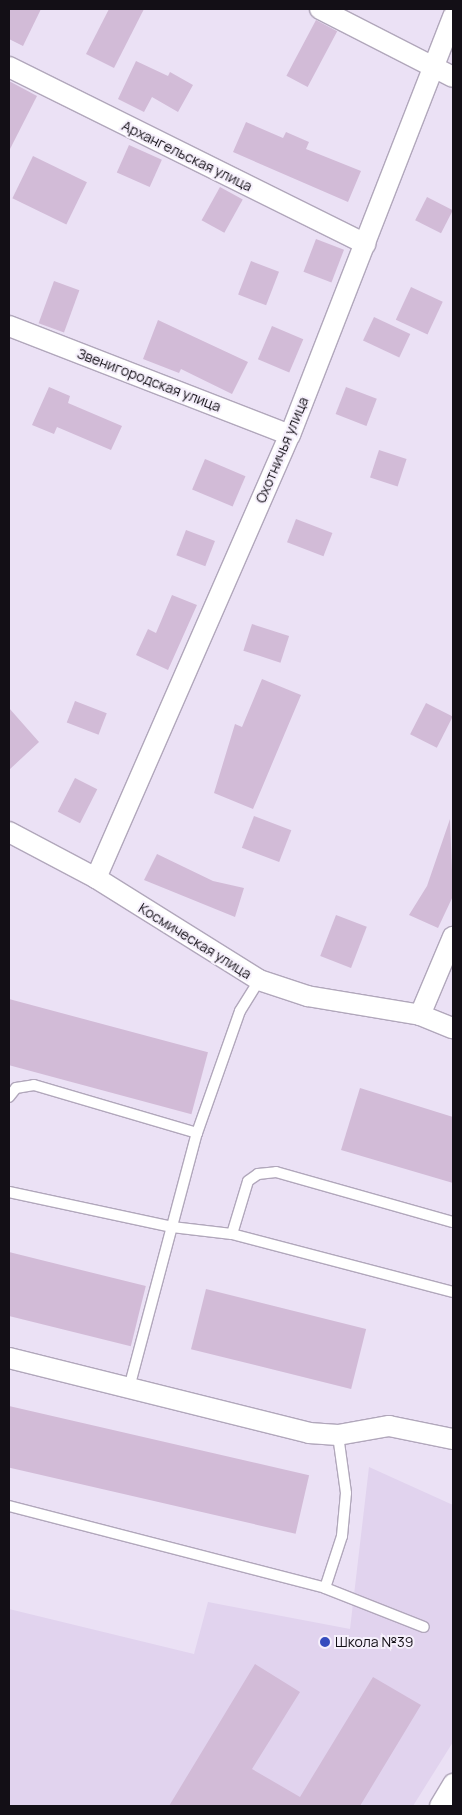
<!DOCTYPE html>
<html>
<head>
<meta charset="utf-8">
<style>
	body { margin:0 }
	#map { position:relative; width:462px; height:1815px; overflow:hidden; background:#ebe1f5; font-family:Manrope,sans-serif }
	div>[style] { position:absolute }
	.built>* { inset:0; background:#e1d3ee }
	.building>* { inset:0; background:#d2bbd7; transform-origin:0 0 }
	.roads { filter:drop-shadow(1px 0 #b1a7bb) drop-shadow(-1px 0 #b1a7bb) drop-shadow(0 1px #b1a7bb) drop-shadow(0 -1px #b1a7bb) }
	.service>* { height:10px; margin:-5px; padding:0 5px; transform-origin:5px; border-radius:5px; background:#fff }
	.minor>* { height:20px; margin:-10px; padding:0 10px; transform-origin:10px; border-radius:10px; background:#fff }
	.dots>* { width:14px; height:14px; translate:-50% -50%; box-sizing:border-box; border:2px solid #f6f0fc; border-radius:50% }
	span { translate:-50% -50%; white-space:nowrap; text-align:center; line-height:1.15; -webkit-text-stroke:4px #f6f0fc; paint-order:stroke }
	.street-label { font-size:14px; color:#130f16 }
	.poi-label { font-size:14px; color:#130f16 }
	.left { translate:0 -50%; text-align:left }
	.frame { position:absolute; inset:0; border:10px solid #130f16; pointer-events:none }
</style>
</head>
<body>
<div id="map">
	<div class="built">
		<div style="clip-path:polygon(369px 1467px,453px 1505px,453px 1742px,413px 1806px,9px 1806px,9px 1609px,194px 1654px,208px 1602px,350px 1629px)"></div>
	</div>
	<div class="building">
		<div style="clip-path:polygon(9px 9px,41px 9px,23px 46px,9px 39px)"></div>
		<div style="clip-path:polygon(109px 9px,144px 9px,114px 68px,86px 54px)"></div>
		<div style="left:316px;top:20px;width:24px;height:63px;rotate:28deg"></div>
		<div style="clip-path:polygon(136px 61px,168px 76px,170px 72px,193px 85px,178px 112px,152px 97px,144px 112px,118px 99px)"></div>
		<div style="clip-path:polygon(9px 81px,37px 96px,9px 151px)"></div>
		<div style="clip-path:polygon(246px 122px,283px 138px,286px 132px,309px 142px,306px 149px,361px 171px,348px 202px,233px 152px)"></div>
		<div style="left:129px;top:145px;width:36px;height:30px;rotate:24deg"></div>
		<div style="left:33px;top:156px;width:60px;height:47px;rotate:26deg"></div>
		<div style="left:220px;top:187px;width:26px;height:38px;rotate:29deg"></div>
		<div style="left:427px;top:197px;width:29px;height:26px;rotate:27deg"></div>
		<div style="left:316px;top:239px;width:30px;height:35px;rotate:21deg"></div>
		<div style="left:251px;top:261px;width:30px;height:36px;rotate:21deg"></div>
		<div style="left:54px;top:281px;width:27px;height:45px;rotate:20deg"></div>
		<div style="left:411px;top:287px;width:35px;height:36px;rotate:25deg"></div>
		<div style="left:374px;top:317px;width:40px;height:26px;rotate:25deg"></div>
		<div style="clip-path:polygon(158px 320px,248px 362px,232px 394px,181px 369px,179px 373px,143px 359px)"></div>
		<div style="left:272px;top:326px;width:34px;height:36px;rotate:23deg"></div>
		<div style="clip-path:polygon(49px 387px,70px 396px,68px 403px,122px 426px,111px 450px,57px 427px,54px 434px,32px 425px)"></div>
		<div style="left:346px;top:387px;width:33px;height:29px;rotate:21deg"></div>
		<div style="left:379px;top:450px;width:29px;height:29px;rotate:18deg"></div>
		<div style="left:205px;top:459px;width:44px;height:33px;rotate:23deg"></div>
		<div style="left:296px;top:519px;width:39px;height:25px;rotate:21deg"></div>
		<div style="left:186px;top:530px;width:31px;height:27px;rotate:21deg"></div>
		<div style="clip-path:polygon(172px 595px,197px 605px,168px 670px,136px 655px,148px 629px,156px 633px)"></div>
		<div style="left:252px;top:624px;width:39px;height:28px;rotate:18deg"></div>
		<div style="clip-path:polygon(262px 679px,301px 695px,253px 809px,214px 793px,235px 724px,242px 727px)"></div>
		<div style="left:75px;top:701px;width:34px;height:23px;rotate:21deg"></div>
		<div style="left:426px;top:703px;width:30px;height:35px;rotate:27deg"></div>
		<div style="clip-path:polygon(9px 708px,39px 742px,9px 770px)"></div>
		<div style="left:75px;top:778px;width:25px;height:38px;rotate:27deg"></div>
		<div style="left:254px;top:816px;width:40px;height:34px;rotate:21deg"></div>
		<div style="clip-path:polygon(450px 819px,453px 896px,438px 928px,409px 915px,427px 886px)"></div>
		<div style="clip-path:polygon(157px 854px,213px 881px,244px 888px,235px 917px,144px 880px)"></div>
		<div style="left:336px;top:915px;width:33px;height:44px;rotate:21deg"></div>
		<div style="left:9px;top:999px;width:206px;height:64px;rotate:15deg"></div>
		<div style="clip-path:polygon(360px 1088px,453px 1117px,453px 1183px,341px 1150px)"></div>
		<div style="left:9px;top:1252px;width:141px;height:62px;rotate:14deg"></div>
		<div style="left:206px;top:1289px;width:165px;height:62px;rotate:14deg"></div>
		<div style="left:9px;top:1406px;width:308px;height:60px;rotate:13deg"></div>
		<div style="clip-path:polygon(255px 1664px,300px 1692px,252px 1769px,300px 1797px,373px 1677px,421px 1705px,360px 1806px,169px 1806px)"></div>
	</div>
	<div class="roads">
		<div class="service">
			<div style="left:9px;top:1097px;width:11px;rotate:-52deg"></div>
			<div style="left:16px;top:1088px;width:18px;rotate:-9deg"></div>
			<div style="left:34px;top:1085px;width:170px;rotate:16.4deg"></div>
			<div style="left:9px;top:1192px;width:167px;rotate:12.1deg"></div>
			<div style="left:172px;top:1227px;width:60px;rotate:6.7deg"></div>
			<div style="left:232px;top:1234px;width:228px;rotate:14.7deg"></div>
			<div style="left:232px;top:1234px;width:55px;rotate:-73.2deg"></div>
			<div style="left:248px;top:1181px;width:12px;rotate:-35deg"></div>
			<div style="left:258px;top:1174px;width:18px;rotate:-6deg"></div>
			<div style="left:276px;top:1172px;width:184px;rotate:15.8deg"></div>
			<div style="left:129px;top:1388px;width:264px;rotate:-75.1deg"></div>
			<div style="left:197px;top:1133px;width:129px;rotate:-70.6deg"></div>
			<div style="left:240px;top:1011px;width:36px;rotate:-58deg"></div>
			<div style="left:9px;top:1506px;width:326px;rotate:14.5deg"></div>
			<div style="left:325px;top:1588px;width:106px;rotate:21.5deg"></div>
			<div style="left:325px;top:1588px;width:55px;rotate:-71.9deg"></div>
			<div style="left:342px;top:1536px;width:43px;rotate:-84.7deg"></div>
			<div style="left:346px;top:1493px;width:59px;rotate:-97.9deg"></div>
		</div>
		<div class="minor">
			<div style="left:320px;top:9px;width:149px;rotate:27.1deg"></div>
			<div style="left:9px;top:67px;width:398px;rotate:26.4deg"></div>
			<div style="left:9px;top:326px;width:301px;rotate:21.2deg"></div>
			<div style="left:9px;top:832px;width:98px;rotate:27.9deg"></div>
			<div style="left:96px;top:878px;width:192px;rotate:32deg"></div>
			<div style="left:259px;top:980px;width:51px;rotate:18.4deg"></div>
			<div style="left:307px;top:996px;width:115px;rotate:9.5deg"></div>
			<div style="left:420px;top:1015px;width:35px;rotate:22deg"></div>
			<div style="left:96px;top:878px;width:484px;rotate:-66.4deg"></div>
			<div style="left:290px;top:435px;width:450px;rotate:-68.7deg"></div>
			<div style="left:420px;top:1015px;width:85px;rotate:-67.1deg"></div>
			<div style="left:9px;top:1358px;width:309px;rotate:14deg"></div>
			<div style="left:309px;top:1433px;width:29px;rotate:4deg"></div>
			<div style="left:338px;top:1435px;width:52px;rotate:-10deg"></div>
			<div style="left:389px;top:1426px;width:65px;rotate:11.5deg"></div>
			<div style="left:440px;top:1806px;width:26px;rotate:-59deg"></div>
		</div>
	</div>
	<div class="dots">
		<div style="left:325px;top:1642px;background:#364cbe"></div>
	</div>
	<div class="street-label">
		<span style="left:187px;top:156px;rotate:26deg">Архангельская улица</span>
		<span style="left:149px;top:380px;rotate:21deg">Звенигородская улица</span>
		<span style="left:282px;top:450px;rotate:-67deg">Охотничья улица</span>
		<span style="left:195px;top:941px;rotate:32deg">Космическая улица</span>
	</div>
	<div class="poi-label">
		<span class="left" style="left:335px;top:1642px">Школа №39</span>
	</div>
	<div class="frame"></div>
</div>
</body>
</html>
